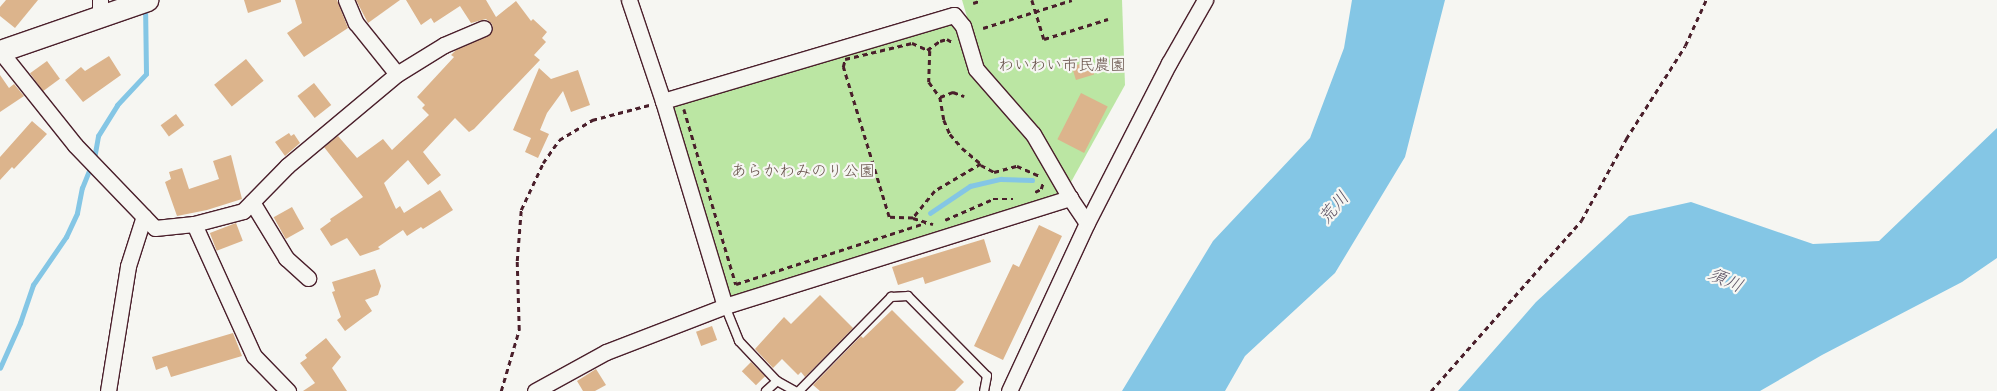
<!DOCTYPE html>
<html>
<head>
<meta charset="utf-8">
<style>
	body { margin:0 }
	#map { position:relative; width:1997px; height:391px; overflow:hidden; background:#f6f6f2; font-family:Mali,"Klee One",sans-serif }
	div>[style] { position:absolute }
	.green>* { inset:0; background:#bbe6a3 }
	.water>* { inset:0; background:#84c6e5 }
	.stream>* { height:4.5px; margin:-2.25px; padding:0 2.25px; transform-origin:2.25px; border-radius:2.25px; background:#84c6e5 }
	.building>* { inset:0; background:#dcb48c; transform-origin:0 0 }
	.path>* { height:2.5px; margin-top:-1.25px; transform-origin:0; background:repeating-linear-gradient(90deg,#4a1f2b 0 5px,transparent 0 9px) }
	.roads { filter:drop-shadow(1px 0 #4a1f2b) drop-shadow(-1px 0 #4a1f2b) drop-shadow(0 1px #4a1f2b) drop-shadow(0 -1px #4a1f2b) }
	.service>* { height:8px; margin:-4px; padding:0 4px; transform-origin:4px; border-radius:4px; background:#f6f6f2 }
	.minor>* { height:15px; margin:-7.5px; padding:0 7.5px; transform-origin:7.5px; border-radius:7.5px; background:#f6f6f2 }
	.secondary>* { height:21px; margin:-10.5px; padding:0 10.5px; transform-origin:10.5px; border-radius:10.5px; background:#f6f6f2 }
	span { translate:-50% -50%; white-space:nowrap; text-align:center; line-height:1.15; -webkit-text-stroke:4.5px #f6f6f2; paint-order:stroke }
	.park-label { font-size:16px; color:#665149 }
	.water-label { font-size:18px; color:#5b5163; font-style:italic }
</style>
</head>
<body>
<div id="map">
	<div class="green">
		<div style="clip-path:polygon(962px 0,1122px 0,1125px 85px,1071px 182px,1066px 180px,982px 67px)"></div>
		<div style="clip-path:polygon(953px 19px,974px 74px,1027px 133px,1064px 194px,727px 301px,667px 104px)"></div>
	</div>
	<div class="water">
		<div style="clip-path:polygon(1352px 0,1445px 0,1405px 157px,1335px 273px,1245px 356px,1225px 391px,1122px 391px,1213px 241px,1310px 138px,1344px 48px)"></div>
		<div style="clip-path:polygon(1997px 128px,1997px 258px,1962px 282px,1822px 355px,1760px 391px,1458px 391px,1536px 302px,1629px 216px,1691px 202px,1813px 244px,1879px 241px)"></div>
	</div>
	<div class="stream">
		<div style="left:94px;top:159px;width:23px;rotate:-80deg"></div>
		<div style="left:98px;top:136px;width:36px;rotate:-58deg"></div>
		<div style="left:117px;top:105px;width:42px;rotate:-46.9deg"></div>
		<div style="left:146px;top:74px;width:68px;rotate:-90.8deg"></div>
		<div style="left:930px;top:213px;width:48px;rotate:-34deg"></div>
		<div style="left:970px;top:186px;width:32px;rotate:-13deg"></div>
		<div style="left:1001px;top:179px;width:31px;rotate:2deg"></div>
		<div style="left:0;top:368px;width:49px;rotate:-66deg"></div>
		<div style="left:20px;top:323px;width:40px;rotate:-71.1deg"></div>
		<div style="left:33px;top:285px;width:58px;rotate:-55.5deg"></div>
		<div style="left:66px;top:237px;width:26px;rotate:-65deg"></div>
		<div style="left:77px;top:213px;width:25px;rotate:-79deg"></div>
		<div style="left:82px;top:188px;width:24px;rotate:-68deg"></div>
	</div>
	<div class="building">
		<div style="clip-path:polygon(6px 0,38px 0,15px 28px,0 16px,0 7px)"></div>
		<div style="clip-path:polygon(244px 0,281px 0,281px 2px,248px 13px)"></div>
		<div style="clip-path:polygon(295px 0,337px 0,348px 28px,304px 57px,287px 33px,302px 23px)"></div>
		<div style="clip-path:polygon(356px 0,400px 0,368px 23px)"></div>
		<div style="clip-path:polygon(406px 0,486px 0,496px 17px,516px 1px,531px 21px,533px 19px,547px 32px,542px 38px,546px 42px,534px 55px,540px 60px,474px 129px,469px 132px,455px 118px,423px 152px,441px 175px,428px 185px,408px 160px,384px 183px,396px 209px,400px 206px,404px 213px,440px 190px,453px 210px,423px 229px,421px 227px,407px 236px,403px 230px,378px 247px,380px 249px,360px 256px,347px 238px,331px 246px,320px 229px,331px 221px,330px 219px,363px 197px,324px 147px,338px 136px,357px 158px,383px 139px,392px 150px,429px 115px,422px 108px,425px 105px,417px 97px,454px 57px,451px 55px,456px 50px,488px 36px,493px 30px,492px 24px,486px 19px,471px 23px,460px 6px,434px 23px,431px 18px,421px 25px)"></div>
		<div style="clip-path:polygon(109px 56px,121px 75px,83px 102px,65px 80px,81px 67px,85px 71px)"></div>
		<div style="left:246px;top:59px;width:28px;height:41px;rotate:51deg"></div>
		<div style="left:47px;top:61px;width:22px;height:21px;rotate:54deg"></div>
		<div style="left:1090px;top:61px;width:14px;height:19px;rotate:73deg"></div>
		<div style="clip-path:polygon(539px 68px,551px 79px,578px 70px,590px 105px,571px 112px,563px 91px,547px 113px,540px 130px,549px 134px,538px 158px,525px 152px,531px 138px,513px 130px)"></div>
		<div style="clip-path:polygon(0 75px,9px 88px,14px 84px,24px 96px,0 112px)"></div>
		<div style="left:314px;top:83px;width:28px;height:21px;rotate:52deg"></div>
		<div style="left:1081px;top:93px;width:30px;height:52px;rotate:27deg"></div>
		<div style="left:176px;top:114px;width:14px;height:19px;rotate:54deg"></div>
		<div style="clip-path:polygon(32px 121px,47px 134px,14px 169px,12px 167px,0 180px,0 157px)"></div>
		<div style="clip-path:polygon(289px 133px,291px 136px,294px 134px,300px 143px,285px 156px,275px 142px)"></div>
		<div style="clip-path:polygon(231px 155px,242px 199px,207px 210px,177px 216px,165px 182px,171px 179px,169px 172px,182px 168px,189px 189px,219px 179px,213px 161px)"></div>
		<div style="left:292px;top:207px;width:25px;height:21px;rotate:61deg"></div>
		<div style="left:236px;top:223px;width:19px;height:28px;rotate:69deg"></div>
		<div style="clip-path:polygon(1039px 225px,1062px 236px,1003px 360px,974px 346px,1013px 264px,1019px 267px)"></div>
		<div style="clip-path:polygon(984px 239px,991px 262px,925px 284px,923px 277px,898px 285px,892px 267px)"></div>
		<div style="clip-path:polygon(375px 269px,381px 286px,378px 295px,365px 300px,372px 311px,345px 331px,337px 320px,341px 317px,332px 292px,335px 291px,332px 282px)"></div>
		<div style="clip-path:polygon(820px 295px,853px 328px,805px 377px,801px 372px,798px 375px,782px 359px,773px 368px,755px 349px,784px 317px,791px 324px)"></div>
		<div style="clip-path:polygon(892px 310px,964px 382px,955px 391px,820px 391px,813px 385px,861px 336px,863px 338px)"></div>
		<div style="left:712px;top:326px;width:15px;height:17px;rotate:70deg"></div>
		<div style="clip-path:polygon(233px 333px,242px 356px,171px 377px,167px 366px,156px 370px,152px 357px)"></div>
		<div style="clip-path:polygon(326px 338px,341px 357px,332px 368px,347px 391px,303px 391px,315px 383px,300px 363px,307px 358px,305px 355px)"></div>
		<div style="left:751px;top:362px;width:20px;height:13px;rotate:45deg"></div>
		<div style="clip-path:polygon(596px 369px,606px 385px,595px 391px,583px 391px,577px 381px)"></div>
	</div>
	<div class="path">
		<div style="left:1032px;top:0;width:41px;rotate:72.9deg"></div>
		<div style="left:1044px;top:39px;width:67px;rotate:-17.4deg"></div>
		<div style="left:973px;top:3px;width:9px;rotate:-18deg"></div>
		<div style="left:983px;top:28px;width:93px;rotate:-17.5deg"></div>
		<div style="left:912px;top:43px;width:20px;rotate:24deg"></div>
		<div style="left:930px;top:51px;width:31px;rotate:92deg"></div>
		<div style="left:929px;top:82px;width:19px;rotate:54deg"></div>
		<div style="left:940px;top:97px;width:23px;rotate:80deg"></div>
		<div style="left:944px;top:120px;width:15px;rotate:67deg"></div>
		<div style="left:950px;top:134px;width:18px;rotate:49deg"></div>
		<div style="left:962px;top:148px;width:25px;rotate:40deg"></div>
		<div style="left:981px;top:164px;width:53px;rotate:149.6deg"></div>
		<div style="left:935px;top:191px;width:35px;rotate:129deg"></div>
		<div style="left:913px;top:218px;width:24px;rotate:-178deg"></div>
		<div style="left:889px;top:217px;width:157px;rotate:-107deg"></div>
		<div style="left:843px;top:67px;width:8px;rotate:-76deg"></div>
		<div style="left:845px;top:59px;width:69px;rotate:-13.4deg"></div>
		<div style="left:927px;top:50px;width:16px;rotate:-35deg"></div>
		<div style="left:940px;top:41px;width:7px;rotate:-16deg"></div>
		<div style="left:947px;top:39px;width:6px;rotate:31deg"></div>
		<div style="left:940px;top:97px;width:14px;rotate:-21deg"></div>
		<div style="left:953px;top:92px;width:12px;rotate:20deg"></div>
		<div style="left:684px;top:109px;width:183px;rotate:73.5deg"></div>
		<div style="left:736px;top:284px;width:199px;rotate:-17.9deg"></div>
		<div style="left:981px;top:165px;width:15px;rotate:28deg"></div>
		<div style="left:994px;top:172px;width:24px;rotate:-15deg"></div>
		<div style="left:1017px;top:166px;width:24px;rotate:24deg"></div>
		<div style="left:1035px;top:192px;width:7px;rotate:-27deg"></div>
		<div style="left:1041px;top:189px;width:6px;rotate:-72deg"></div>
		<div style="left:913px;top:218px;width:21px;rotate:17deg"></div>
		<div style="left:945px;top:220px;width:52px;rotate:-23.6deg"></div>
		<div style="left:993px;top:199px;width:20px"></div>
		<div style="left:501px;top:391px;width:64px;rotate:-73.6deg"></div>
		<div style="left:519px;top:330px;width:69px;rotate:-91.7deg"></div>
		<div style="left:517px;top:261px;width:51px;rotate:-85.5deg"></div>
		<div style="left:521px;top:210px;width:52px;rotate:-64.9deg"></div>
		<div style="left:543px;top:163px;width:28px;rotate:-55deg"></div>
		<div style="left:559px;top:140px;width:39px;rotate:-31deg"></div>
		<div style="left:592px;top:120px;width:59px;rotate:-14.7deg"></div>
		<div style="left:1431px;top:391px;width:227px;rotate:-48.6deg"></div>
		<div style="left:1581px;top:221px;width:94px;rotate:-61.2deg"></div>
		<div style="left:1626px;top:139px;width:110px;rotate:-57.6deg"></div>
		<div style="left:1685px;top:46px;width:51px;rotate:-65.5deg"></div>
	</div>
	<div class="roads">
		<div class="service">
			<div style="left:725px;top:306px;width:38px;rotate:68deg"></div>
			<div style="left:739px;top:341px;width:55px;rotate:46.5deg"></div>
			<div style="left:777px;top:381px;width:21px;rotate:29deg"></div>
			<div style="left:766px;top:391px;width:15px;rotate:-42deg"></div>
			<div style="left:799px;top:391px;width:132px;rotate:-45.6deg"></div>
			<div style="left:891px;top:297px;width:17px;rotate:-3deg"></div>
			<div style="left:908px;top:296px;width:112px;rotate:45.4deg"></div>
			<div style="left:987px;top:376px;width:15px;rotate:101deg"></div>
		</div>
		<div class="minor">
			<div style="left:100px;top:0;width:16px;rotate:90deg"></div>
			<div style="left:346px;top:0;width:25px;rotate:67deg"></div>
			<div style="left:356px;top:23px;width:65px;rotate:51.2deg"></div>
			<div style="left:629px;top:0;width:107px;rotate:71.4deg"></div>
			<div style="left:663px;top:101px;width:214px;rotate:73.2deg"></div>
			<div style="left:725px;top:306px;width:362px;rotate:-17.4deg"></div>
			<div style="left:1070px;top:198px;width:30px;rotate:56deg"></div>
			<div style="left:0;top:51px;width:120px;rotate:51.4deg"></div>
			<div style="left:75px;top:145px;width:115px;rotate:46.1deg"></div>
			<div style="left:155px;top:228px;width:39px;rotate:-6deg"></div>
			<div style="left:194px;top:224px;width:51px;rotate:-14.9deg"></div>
			<div style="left:243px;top:211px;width:63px;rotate:-45.6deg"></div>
			<div style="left:287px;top:166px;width:143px;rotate:-39.9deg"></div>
			<div style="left:397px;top:74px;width:55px;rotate:-31.7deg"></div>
			<div style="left:444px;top:45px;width:43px;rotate:-23deg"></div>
			<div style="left:663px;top:101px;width:303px;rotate:-16.5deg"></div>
			<div style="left:954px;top:15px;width:14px;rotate:51deg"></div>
			<div style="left:963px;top:26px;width:45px;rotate:73.2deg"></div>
			<div style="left:976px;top:69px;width:86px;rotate:48.8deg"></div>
			<div style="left:1033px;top:134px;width:74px;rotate:60deg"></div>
			<div style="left:252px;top:202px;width:66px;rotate:58.7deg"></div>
			<div style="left:286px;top:258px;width:30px;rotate:42deg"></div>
			<div style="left:194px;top:224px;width:145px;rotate:65.6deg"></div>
			<div style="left:254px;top:356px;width:49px;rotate:45.8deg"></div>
			<div style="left:108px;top:391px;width:127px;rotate:-80.9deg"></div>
			<div style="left:128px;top:266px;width:52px;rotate:-72.3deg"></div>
			<div style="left:535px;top:391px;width:81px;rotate:-28.8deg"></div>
			<div style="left:606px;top:352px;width:128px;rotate:-21.1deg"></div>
			<div style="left:1009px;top:391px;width:185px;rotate:-65.1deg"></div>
			<div style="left:1087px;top:223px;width:180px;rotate:-62.9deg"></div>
			<div style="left:1169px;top:63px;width:73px;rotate:-60.3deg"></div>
		</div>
		<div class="secondary">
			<div style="left:0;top:51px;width:156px;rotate:-19.1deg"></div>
		</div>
	</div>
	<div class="park-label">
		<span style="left:1062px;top:64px">わいわい市民農園</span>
		<span style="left:803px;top:170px">あらかわみのり公園</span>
	</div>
	<div class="water-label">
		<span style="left:1333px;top:207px;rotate:-49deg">荒川</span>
		<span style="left:1726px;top:279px;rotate:24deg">須川</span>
	</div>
</div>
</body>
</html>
